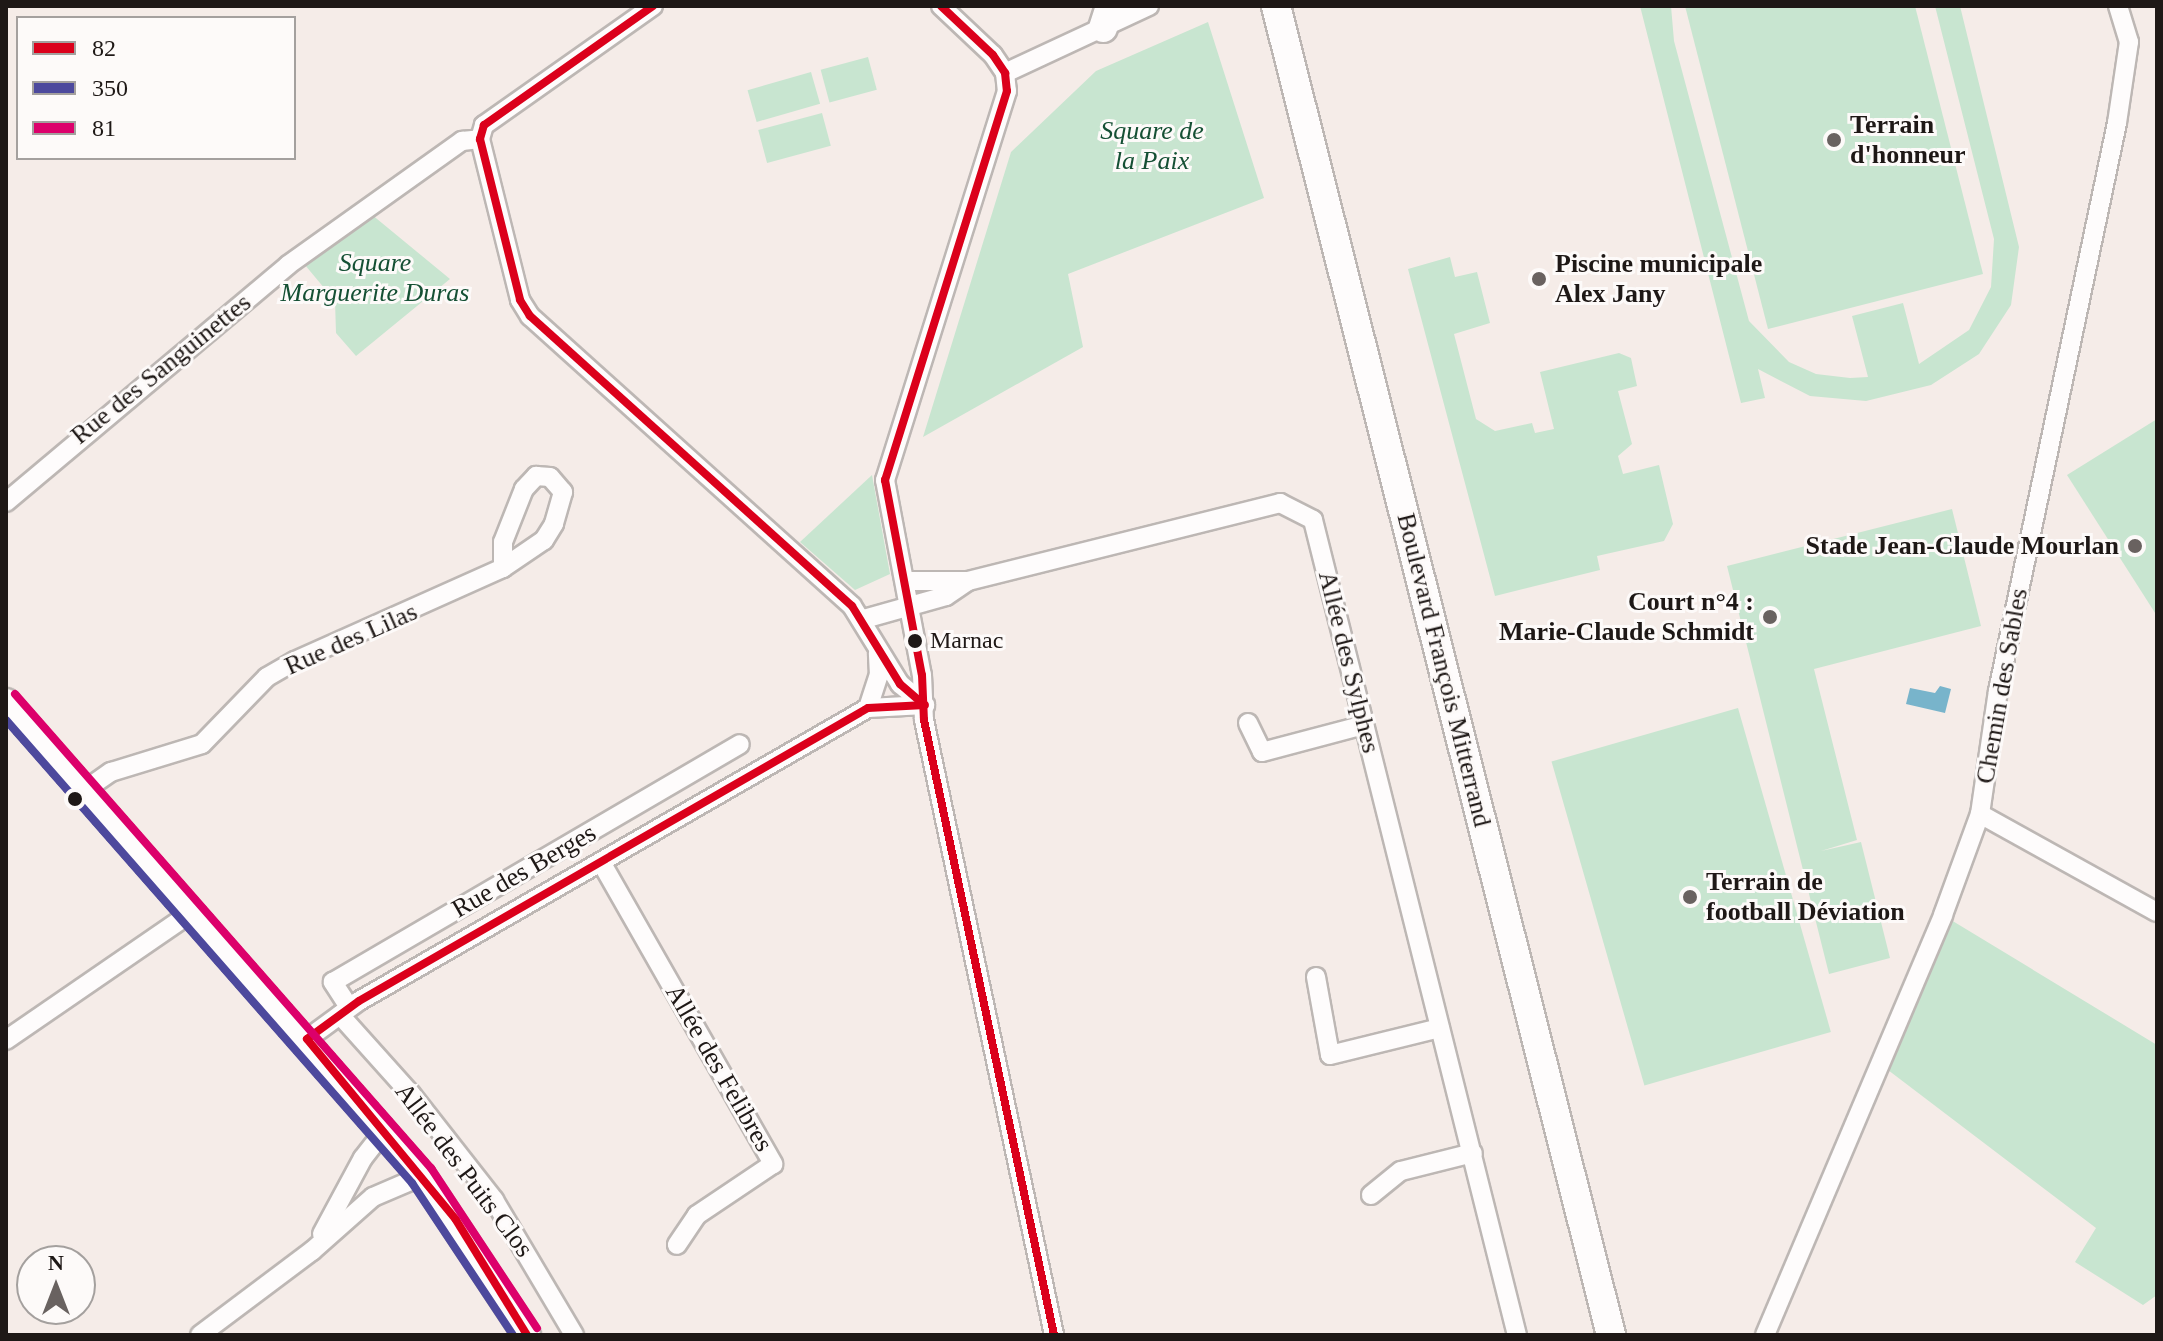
<!DOCTYPE html>
<html>
<head>
<meta charset="utf-8">
<style>
	body { margin:0 }
	#map { position:relative; width:2163px; height:1341px; overflow:hidden; background:#f5ece8; font-family:Georgia,serif }
	div>[style] { position:absolute }
	.green>* { inset:0; background:#c8e5d0; transform-origin:0 0 }
	.water>* { inset:0; background:#78b4cb }
	.roads { filter:drop-shadow(2px 0 #bdb7b4) drop-shadow(-2px 0 #bdb7b4) drop-shadow(0 2px #bdb7b4) drop-shadow(0 -2px #bdb7b4) }
	.minor>* { height:18px; margin:-9px; padding:0 9px; transform-origin:9px; border-radius:9px; background:#fefcfc }
	.secondary>* { height:26px; margin:-13px; padding:0 13px; transform-origin:13px; border-radius:13px; background:#fefcfc }
	.primary>* { height:28px; margin:-14px; padding:0 14px; transform-origin:14px; border-radius:14px; background:#fefcfc }
	.bus-1>* { height:8px; margin:-4px; padding:0 4px; transform-origin:4px; border-radius:4px; background:#db001b }
	.bus-2>* { height:8px; margin:-4px; padding:0 4px; transform-origin:4px; border-radius:4px; background:#4d499d }
	.bus-3>* { height:8px; margin:-4px; padding:0 4px; transform-origin:4px; border-radius:4px; background:#dc006b }
	.dots>* { width:22px; height:22px; translate:-50% -50%; box-sizing:border-box; border:4px solid #fdfaf9; border-radius:50% }
	span { translate:-50% -50%; white-space:nowrap; text-align:center; line-height:1.15; -webkit-text-stroke:6px #fdfaf9; paint-order:stroke }
	.bus-label { font-size:24px; color:#1e1816 }
	.left { translate:0 -50%; text-align:left }
	.poi-label { font-size:26px; color:#1e1816; font-weight:700 }
	.right { translate:-100% -50%; text-align:right }
	.park-label { font-size:26px; color:#155034; font-style:italic }
	.street-label { font-size:26px; color:#1e1816 }
	.frame { position:absolute; inset:0; border:8px solid #1e1816; pointer-events:none }
	.legend { position:absolute; left:16px; top:16px; width:280px; height:144px; box-sizing:border-box; background:#fdfaf9; border:2px solid #a4a09e; margin:0; padding:10px 14px; list-style:none; font-size:24px; color:#1e1816 }
	.legend li { display:flex; align-items:center; gap:16px; height:40px }
	.legend b { width:40px; border:2px solid #a4a09e }
	.north { position:absolute; left:16px; top:1245px; width:80px; height:80px; box-sizing:border-box; background:#fdfaf9; border:2px solid #a4a09e; border-radius:50%; rotate:0deg; font-size:22px; font-weight:700; line-height:32px; text-align:center; color:#1e1816 }
	.north::after { content:''; display:block; margin:auto; width:28px; height:36px; background:#696260; clip-path:polygon(50% 0,100% 100%,50% 72%,0 100%) }
</style>
</head>
<body>
<div id="map">
	<div class="green">
		<div style="clip-path:polygon(1640px 6px,1671px 6px,1674px 41px,1749px 321px,1789px 362px,1816px 374px,1850px 378px,1868px 377px,1852px 316px,1903px 303px,1919px 364px,1969px 330px,1991px 287px,1994px 239px,1935px 6px,1960px 6px,2019px 247px,2011px 305px,1979px 354px,1931px 385px,1866px 401px,1810px 396px,1758px 369px,1765px 398px,1741px 403px)"></div>
		<div style="clip-path:polygon(1685px 6px,1915px 6px,1983px 274px,1768px 329px)"></div>
		<div style="clip-path:polygon(1208px 22px,1264px 198px,1068px 274px,1083px 347px,923px 437px,1011px 152px,1096px 71px)"></div>
		<div style="left:868px;top:57px;width:34px;height:49px;rotate:75deg"></div>
		<div style="left:811px;top:72px;width:33px;height:66px;rotate:74deg"></div>
		<div style="left:822px;top:113px;width:34px;height:66px;rotate:75deg"></div>
		<div style="clip-path:polygon(371px 214px,450px 279px,356px 356px,336px 333px,335px 301px,305px 265px)"></div>
		<div style="clip-path:polygon(1450px 257px,1455px 277px,1477px 272px,1490px 323px,1454px 334px,1476px 419px,1495px 431px,1532px 423px,1535px 433px,1554px 429px,1540px 372px,1619px 353px,1631px 358px,1637px 386px,1618px 391px,1632px 444px,1618px 456px,1623px 474px,1659px 465px,1673px 524px,1664px 541px,1597px 556px,1600px 570px,1495px 596px,1408px 269px)"></div>
		<div style="clip-path:polygon(2157px 419px,2157px 616px,2067px 475px)"></div>
		<div style="clip-path:polygon(872px 475px,890px 574px,855px 590px,800px 542px)"></div>
		<div style="clip-path:polygon(1952px 509px,1981px 626px,1814px 669px,1857px 840px,1821px 851px,1861px 842px,1890px 958px,1829px 974px,1727px 566px)"></div>
		<div style="left:1738px;top:708px;width:337px;height:194px;rotate:74deg"></div>
		<div style="clip-path:polygon(1951px 920px,2157px 1045px,2157px 1295px,2143px 1305px,2075px 1262px,2096px 1228px,1888px 1070px)"></div>
	</div>
	<div class="water">
		<div style="clip-path:polygon(1940px 686px,1951px 689px,1945px 713px,1906px 704px,1910px 688px,1935px 693px)"></div>
	</div>
	<div class="roads">
		<div class="minor">
			<div style="left:653px;top:6px;width:207px;rotate:144.8deg"></div>
			<div style="left:484px;top:125px;width:15px;rotate:106deg"></div>
			<div style="left:480px;top:139px;width:166px;rotate:76deg"></div>
			<div style="left:520px;top:300px;width:19px;rotate:58deg"></div>
			<div style="left:530px;top:316px;width:433px;rotate:42deg"></div>
			<div style="left:852px;top:606px;width:92px;rotate:58.4deg"></div>
			<div style="left:900px;top:684px;width:33px;rotate:40deg"></div>
			<div style="left:941px;top:6px;width:71px;rotate:43.3deg"></div>
			<div style="left:993px;top:55px;width:22px;rotate:56deg"></div>
			<div style="left:1005px;top:73px;width:18px;rotate:84deg"></div>
			<div style="left:1007px;top:91px;width:408px;rotate:107.4deg"></div>
			<div style="left:885px;top:480px;width:198px;rotate:79.3deg"></div>
			<div style="left:922px;top:675px;width:45px;rotate:87.5deg"></div>
			<div style="left:924px;top:720px;width:629px;rotate:78.06deg"></div>
			<div style="left:1005px;top:73px;width:159px;rotate:-25deg"></div>
			<div style="left:6px;top:502px;width:368px;rotate:-40deg"></div>
			<div style="left:288px;top:265px;width:214px;rotate:-35.5deg"></div>
			<div style="left:462px;top:141px;width:18px;rotate:-6deg"></div>
			<div style="left:905px;top:581px;width:63px"></div>
			<div style="left:968px;top:581px;width:322px;rotate:-14deg"></div>
			<div style="left:1280px;top:503px;width:37px;rotate:27deg"></div>
			<div style="left:1313px;top:520px;width:840px;rotate:75.95deg"></div>
			<div style="left:864px;top:619px;width:85px;rotate:-15.7deg"></div>
			<div style="left:946px;top:596px;width:27px;rotate:-34deg"></div>
			<div style="left:868px;top:708px;width:35px;rotate:-72deg"></div>
			<div style="left:879px;top:675px;width:22px;rotate:-93deg"></div>
			<div style="left:1248px;top:723px;width:32px;rotate:64deg"></div>
			<div style="left:1262px;top:752px;width:106px;rotate:-14.8deg"></div>
			<div style="left:85px;top:790px;width:32px;rotate:-35deg"></div>
			<div style="left:111px;top:772px;width:95px;rotate:-17.1deg"></div>
			<div style="left:202px;top:744px;width:93px;rotate:-45.9deg"></div>
			<div style="left:267px;top:677px;width:32px;rotate:-30deg"></div>
			<div style="left:295px;top:661px;width:228px;rotate:-24.1deg"></div>
			<div style="left:503px;top:568px;width:26px;rotate:-90deg"></div>
			<div style="left:503px;top:542px;width:57px;rotate:-68.4deg"></div>
			<div style="left:524px;top:489px;width:18px;rotate:-47deg"></div>
			<div style="left:536px;top:476px;width:14px;rotate:4deg"></div>
			<div style="left:550px;top:477px;width:20px;rotate:49deg"></div>
			<div style="left:563px;top:492px;width:33px;rotate:106deg"></div>
			<div style="left:554px;top:524px;width:19px;rotate:122deg"></div>
			<div style="left:544px;top:540px;width:50px;rotate:145.7deg"></div>
			<div style="left:1980px;top:814px;width:202px;rotate:29deg"></div>
			<div style="left:601px;top:862px;width:348px;rotate:60.3deg"></div>
			<div style="left:773px;top:1164px;width:92px;rotate:146.1deg"></div>
			<div style="left:697px;top:1215px;width:36px;rotate:124deg"></div>
			<div style="left:1316px;top:977px;width:79px;rotate:79.8deg"></div>
			<div style="left:1330px;top:1055px;width:113px;rotate:-13.8deg"></div>
			<div style="left:349px;top:1007px;width:30px;rotate:-123deg"></div>
			<div style="left:333px;top:982px;width:471px;rotate:-30.3deg"></div>
			<div style="left:340px;top:1015px;width:106px;rotate:48.1deg"></div>
			<div style="left:411px;top:1094px;width:135px;rotate:51.9deg"></div>
			<div style="left:494px;top:1200px;width:157px;rotate:59.3deg"></div>
			<div style="left:307px;top:1039px;width:64px;rotate:-36.2deg"></div>
			<div style="left:359px;top:1001px;width:587px;rotate:-29.93deg"></div>
			<div style="left:868px;top:708px;width:57px;rotate:-3deg"></div>
			<div style="left:6px;top:1040px;width:224px;rotate:-34.5deg"></div>
			<div style="left:1371px;top:1195px;width:38px;rotate:-39deg"></div>
			<div style="left:1401px;top:1171px;width:74px;rotate:-14deg"></div>
			<div style="left:322px;top:1234px;width:86px;rotate:-61.7deg"></div>
			<div style="left:363px;top:1158px;width:34px;rotate:-52deg"></div>
			<div style="left:200px;top:1335px;width:140px;rotate:-36.9deg"></div>
			<div style="left:312px;top:1251px;width:81px;rotate:-41.5deg"></div>
			<div style="left:373px;top:1197px;width:53px;rotate:-23.2deg"></div>
			<div style="left:1765px;top:1335px;width:456px;rotate:-67deg"></div>
			<div style="left:1943px;top:915px;width:108px;rotate:-69.9deg"></div>
			<div style="left:1980px;top:814px;width:124px;rotate:-81.7deg"></div>
			<div style="left:1998px;top:691px;width:580px;rotate:-78.17deg"></div>
			<div style="left:2117px;top:123px;width:82px;rotate:-81.6deg"></div>
			<div style="left:2129px;top:42px;width:38px;rotate:-107deg"></div>
		</div>
		<div class="secondary">
			<div style="left:6px;top:702px;width:631px;rotate:48.73deg"></div>
			<div style="left:422px;top:1176px;width:191px;rotate:56.6deg"></div>
		</div>
		<div class="primary">
			<div style="left:1276px;top:6px;width:1371px;rotate:75.85deg"></div>
			<div style="left:1103px;top:28px;width:23px;rotate:-72deg"></div>
		</div>
	</div>
	<div class="bus-1">
		<div style="left:653px;top:6px;width:207px;rotate:144.8deg"></div>
		<div style="left:484px;top:125px;width:15px;rotate:106deg"></div>
		<div style="left:480px;top:139px;width:166px;rotate:76deg"></div>
		<div style="left:520px;top:300px;width:19px;rotate:58deg"></div>
		<div style="left:530px;top:316px;width:433px;rotate:42deg"></div>
		<div style="left:852px;top:606px;width:92px;rotate:58.4deg"></div>
		<div style="left:900px;top:684px;width:23px;rotate:41deg"></div>
		<div style="left:941px;top:6px;width:71px;rotate:43.3deg"></div>
		<div style="left:993px;top:55px;width:22px;rotate:56deg"></div>
		<div style="left:1005px;top:73px;width:18px;rotate:84deg"></div>
		<div style="left:1007px;top:91px;width:408px;rotate:107.4deg"></div>
		<div style="left:885px;top:480px;width:198px;rotate:79.3deg"></div>
		<div style="left:922px;top:675px;width:45px;rotate:87.5deg"></div>
		<div style="left:924px;top:720px;width:629px;rotate:78.06deg"></div>
		<div style="left:307px;top:1039px;width:64px;rotate:-36.2deg"></div>
		<div style="left:359px;top:1001px;width:587px;rotate:-29.93deg"></div>
		<div style="left:868px;top:708px;width:57px;rotate:-3deg"></div>
		<div style="left:307px;top:1039px;width:234px;rotate:50.5deg"></div>
		<div style="left:456px;top:1220px;width:135px;rotate:58.3deg"></div>
	</div>
	<div class="bus-2">
		<div style="left:6px;top:720px;width:616px;rotate:48.75deg"></div>
		<div style="left:412px;top:1183px;width:182px;rotate:56.4deg"></div>
	</div>
	<div class="bus-3">
		<div style="left:15px;top:694px;width:631px;rotate:48.73deg"></div>
		<div style="left:431px;top:1168px;width:192px;rotate:56.5deg"></div>
	</div>
	<div class="dots">
		<div style="left:1834px;top:140px;background:#696260"></div>
		<div style="left:1539px;top:279px;background:#696260"></div>
		<div style="left:2135px;top:546px;background:#696260"></div>
		<div style="left:1770px;top:617px;background:#696260"></div>
		<div style="left:915px;top:641px;background:#1e1816"></div>
		<div style="left:75px;top:799px;background:#1e1816"></div>
		<div style="left:1690px;top:897px;background:#696260"></div>
	</div>
	<div class="bus-label">
		<span class="left" style="left:930px;top:641px">Marnac</span>
	</div>
	<div class="poi-label">
		<span class="left" style="left:1850px;top:140px">Terrain<br>d'honneur</span>
		<span class="left" style="left:1555px;top:279px">Piscine municipale<br>Alex Jany</span>
		<span class="right" style="left:2119px;top:546px">Stade Jean-Claude Mourlan</span>
		<span class="right" style="left:1754px;top:617px">Court n°4 :<br>Marie-Claude Schmidt</span>
		<span class="left" style="left:1706px;top:897px">Terrain de<br>football Déviation</span>
	</div>
	<div class="park-label">
		<span style="left:1152px;top:146px">Square de<br>la Paix</span>
		<span style="left:375px;top:278px">Square<br>Marguerite Duras</span>
	</div>
	<div class="street-label">
		<span style="left:161px;top:369px;rotate:-39deg">Rue des Sanguinettes</span>
		<span style="left:351px;top:639px;rotate:-24deg">Rue des Lilas</span>
		<span style="left:1349px;top:662px;rotate:76deg">Allée des Sylphes</span>
		<span style="left:1444px;top:670px;rotate:76deg">Boulevard François Mitterrand</span>
		<span style="left:2002px;top:686px;rotate:-80deg">Chemin des Sables</span>
		<span style="left:524px;top:871px;rotate:-30deg">Rue des Berges</span>
		<span style="left:719px;top:1068px;rotate:60deg">Allée des Felibres</span>
		<span style="left:464px;top:1170px;rotate:53deg">Allée des Puits Clos</span>
	</div>
	<div class="frame"></div>
	<ul class="legend">
	<li><b style="height:10px;background:#db001b"></b>82</li>
	<li><b style="height:10px;background:#4d499d"></b>350</li>
	<li><b style="height:10px;background:#dc006b"></b>81</li>
	</ul>
	<div class="north">N</div>
</div>
</body>
</html>
